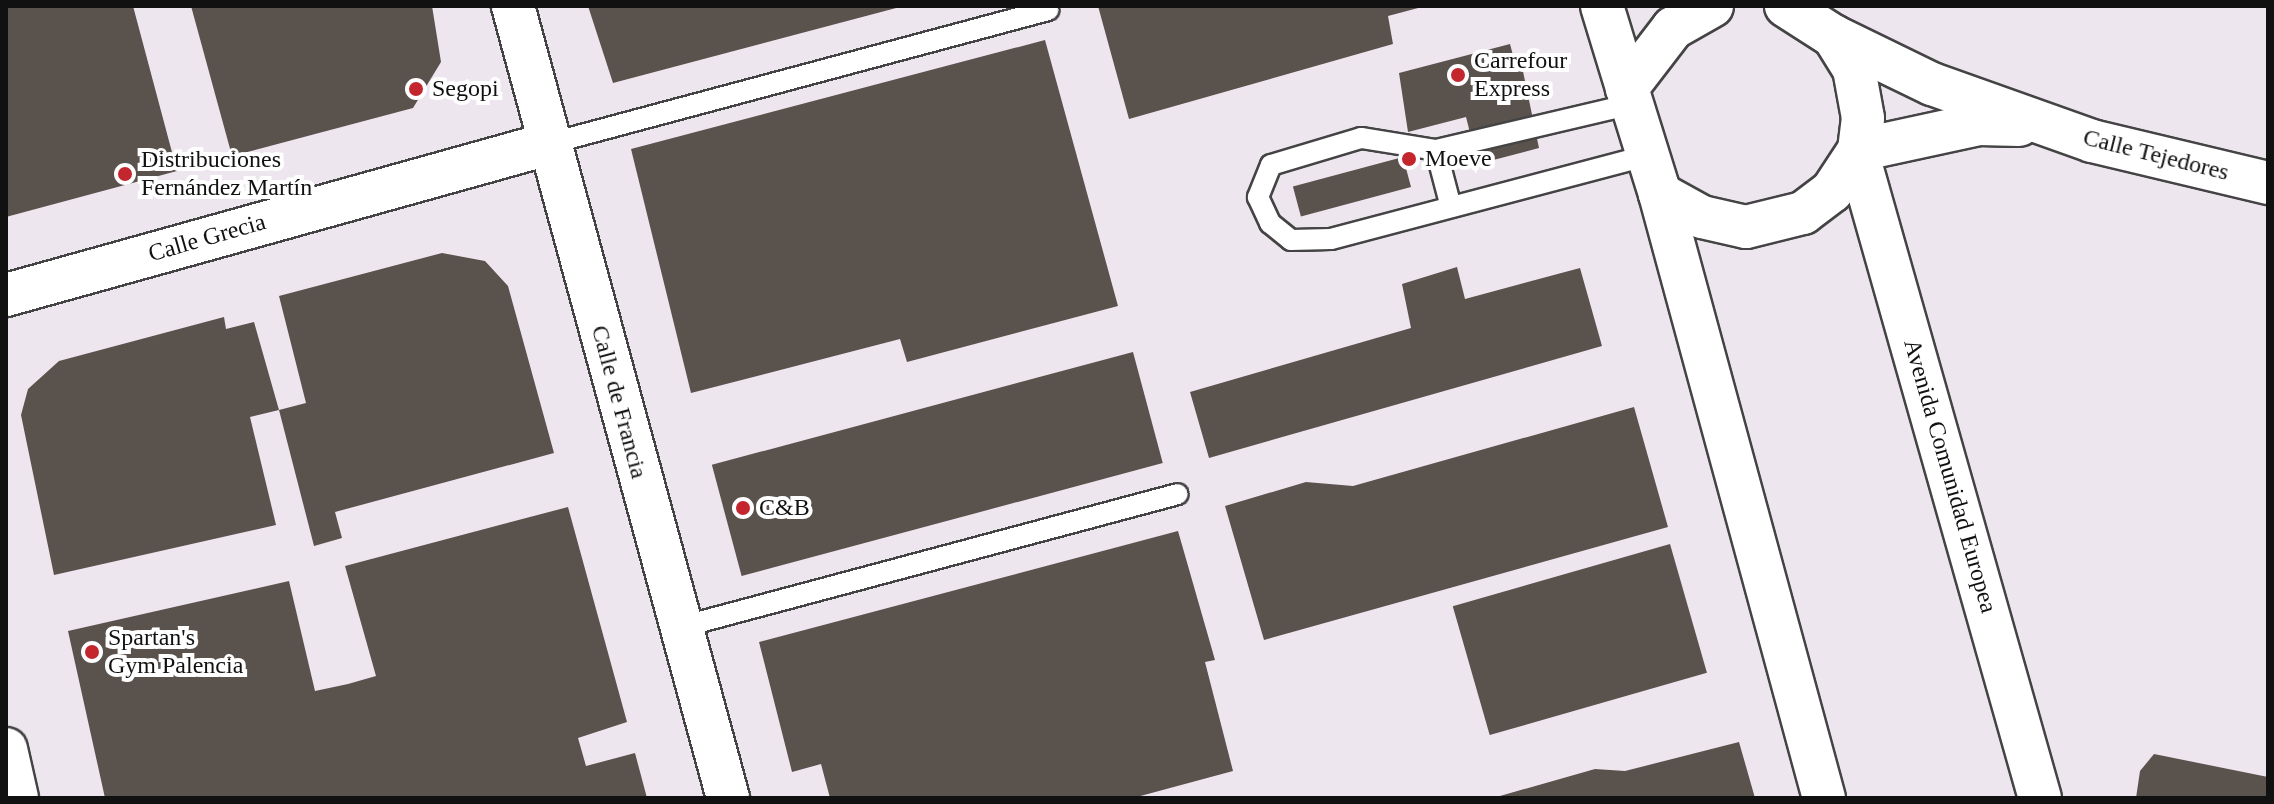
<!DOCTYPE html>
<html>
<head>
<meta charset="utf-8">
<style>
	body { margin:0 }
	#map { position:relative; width:2274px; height:804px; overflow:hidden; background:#fffdf5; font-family:"Times New Roman",serif }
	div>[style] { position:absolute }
	.industrial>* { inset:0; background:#eee6ef; transform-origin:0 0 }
	.building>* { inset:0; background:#5a524d; transform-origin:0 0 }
	.roads { filter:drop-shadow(2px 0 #444) drop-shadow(-2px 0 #444) drop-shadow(0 2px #444) drop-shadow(0 -2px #444) }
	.lane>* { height:20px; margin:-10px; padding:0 10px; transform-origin:10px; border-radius:10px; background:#fff }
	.street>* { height:42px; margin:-21px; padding:0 21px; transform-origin:21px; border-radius:21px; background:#fff }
	.dots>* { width:22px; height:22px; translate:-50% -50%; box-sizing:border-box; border:4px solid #fff; border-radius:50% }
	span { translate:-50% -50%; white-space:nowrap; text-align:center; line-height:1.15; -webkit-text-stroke:8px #fff; paint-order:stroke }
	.poi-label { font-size:24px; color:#111 }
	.left { translate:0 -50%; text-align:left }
	.street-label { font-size:24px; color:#111 }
	.frame { position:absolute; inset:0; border:8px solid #111; pointer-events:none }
</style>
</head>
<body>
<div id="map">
	<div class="industrial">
		<div style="left:6px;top:6px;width:2262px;height:792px"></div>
	</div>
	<div class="building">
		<div style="clip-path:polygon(6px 6px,133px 6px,177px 171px,6px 217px)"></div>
		<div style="clip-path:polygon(191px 6px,432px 6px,441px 62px,413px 108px,232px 156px)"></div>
		<div style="clip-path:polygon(588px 6px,899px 6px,900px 7px,613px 83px)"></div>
		<div style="clip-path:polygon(1098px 6px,1421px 6px,1422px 7px,1388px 16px,1393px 44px,1129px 119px)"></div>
		<div style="clip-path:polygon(1045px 40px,1118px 306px,907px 362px,900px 339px,691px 393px,631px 149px)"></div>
		<div style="clip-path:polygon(1510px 44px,1514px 59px,1520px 57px,1539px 148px,1478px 164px,1466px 117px,1408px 132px,1399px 73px)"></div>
		<div style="left:1403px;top:157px;width:31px;height:114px;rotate:75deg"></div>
		<div style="clip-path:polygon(442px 253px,485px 261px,508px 286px,554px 453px,335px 512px,342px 538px,314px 546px,279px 410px,306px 403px,279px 296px)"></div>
		<div style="clip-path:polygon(1457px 267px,1465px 299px,1580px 268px,1602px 346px,1209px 458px,1190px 392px,1411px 328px,1402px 284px)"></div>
		<div style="clip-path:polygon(224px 317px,226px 329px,254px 322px,279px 410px,250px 417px,276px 525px,54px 575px,21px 415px,28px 389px,59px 361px)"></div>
		<div style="left:1133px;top:352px;width:115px;height:436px;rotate:75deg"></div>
		<div style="clip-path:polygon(1634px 407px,1668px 527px,1264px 640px,1225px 506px,1306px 482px,1353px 486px)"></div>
		<div style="clip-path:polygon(568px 507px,627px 722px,578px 738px,586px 766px,635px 753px,647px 798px,105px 798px,68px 631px,289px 581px,315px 691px,348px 684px,376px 676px,345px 566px)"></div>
		<div style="clip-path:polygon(1178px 531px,1215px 660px,1205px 662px,1233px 771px,1133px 798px,830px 798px,821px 764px,792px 772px,759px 642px)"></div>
		<div style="left:1670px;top:544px;width:134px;height:226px;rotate:74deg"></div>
		<div style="clip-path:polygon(1739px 742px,1755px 798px,1493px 798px,1595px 769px,1625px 771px)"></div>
		<div style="clip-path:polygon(2154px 754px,2268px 777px,2268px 798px,2136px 798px,2140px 771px)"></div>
	</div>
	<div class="roads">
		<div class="lane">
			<div style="left:1632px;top:104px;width:201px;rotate:166.8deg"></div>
			<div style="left:1436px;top:150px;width:76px;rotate:-170.9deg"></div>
			<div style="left:1361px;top:138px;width:94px;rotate:163.3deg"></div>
			<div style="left:1271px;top:165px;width:35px;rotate:112deg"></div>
			<div style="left:1258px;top:197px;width:29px;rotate:65deg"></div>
			<div style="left:1270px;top:223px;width:27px;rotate:39deg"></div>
			<div style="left:1291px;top:240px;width:40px;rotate:-1.4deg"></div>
			<div style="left:1331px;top:239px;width:328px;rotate:-14.8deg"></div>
			<div style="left:548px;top:144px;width:518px;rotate:-15deg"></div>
			<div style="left:1436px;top:150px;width:59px;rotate:75.3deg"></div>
			<div style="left:681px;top:627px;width:514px;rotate:-14.98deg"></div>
		</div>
		<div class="street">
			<div style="left:513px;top:6px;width:821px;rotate:74.81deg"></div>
			<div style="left:1602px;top:6px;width:86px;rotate:73deg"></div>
			<div style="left:1712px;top:6px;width:45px;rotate:150.6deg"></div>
			<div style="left:1673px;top:28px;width:76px;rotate:127.5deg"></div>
			<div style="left:1627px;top:88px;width:111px;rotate:72.7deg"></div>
			<div style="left:1660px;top:194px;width:48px;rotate:28.7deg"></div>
			<div style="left:1702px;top:217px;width:45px;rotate:12.8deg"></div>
			<div style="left:1746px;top:227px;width:59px;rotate:-13.8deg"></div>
			<div style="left:1803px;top:213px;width:36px;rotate:-37deg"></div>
			<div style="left:1832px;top:191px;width:49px;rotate:-56.6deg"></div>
			<div style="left:1859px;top:150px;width:32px;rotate:-83deg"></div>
			<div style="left:1863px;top:118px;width:50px;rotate:-100.4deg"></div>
			<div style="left:1854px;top:69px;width:39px;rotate:-122deg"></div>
			<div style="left:1833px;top:36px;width:56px;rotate:-147.4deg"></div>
			<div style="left:1833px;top:36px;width:110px;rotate:25.9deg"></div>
			<div style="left:1932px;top:84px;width:170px;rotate:19.6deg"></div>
			<div style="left:2092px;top:141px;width:181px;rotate:13.4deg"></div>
			<div style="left:1859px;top:150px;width:123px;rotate:-12.2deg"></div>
			<div style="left:1979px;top:124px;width:40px;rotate:1.4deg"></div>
			<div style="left:1858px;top:155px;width:668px;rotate:74.2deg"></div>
			<div style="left:1660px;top:194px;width:626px;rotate:74.81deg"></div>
			<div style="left:6px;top:295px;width:563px;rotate:-15.57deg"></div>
			<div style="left:6px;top:749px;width:50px;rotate:77.3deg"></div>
		</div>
	</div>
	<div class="dots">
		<div style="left:1458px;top:75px;background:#c4262e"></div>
		<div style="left:416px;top:89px;background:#c4262e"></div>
		<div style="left:1409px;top:159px;background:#c4262e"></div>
		<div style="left:125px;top:174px;background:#c4262e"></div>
		<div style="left:743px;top:508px;background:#c4262e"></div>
		<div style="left:92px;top:652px;background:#c4262e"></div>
	</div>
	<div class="poi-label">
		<span class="left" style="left:1474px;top:75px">Carrefour<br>Express</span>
		<span class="left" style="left:432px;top:89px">Segopi</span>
		<span class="left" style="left:1425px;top:159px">Moeve</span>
		<span class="left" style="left:141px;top:174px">Distribuciones<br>Fernández Martín</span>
		<span class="left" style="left:759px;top:508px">C&amp;B</span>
		<span class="left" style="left:108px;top:652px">Spartan's<br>Gym Palencia</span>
	</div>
	<div class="street-label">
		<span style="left:2156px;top:155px;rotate:14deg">Calle Tejedores</span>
		<span style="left:207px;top:238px;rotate:-16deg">Calle Grecia</span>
		<span style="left:619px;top:402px;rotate:75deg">Calle de Francia</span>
		<span style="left:1950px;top:476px;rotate:74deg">Avenida Comunidad Europea</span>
	</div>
	<div class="frame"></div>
</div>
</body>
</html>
